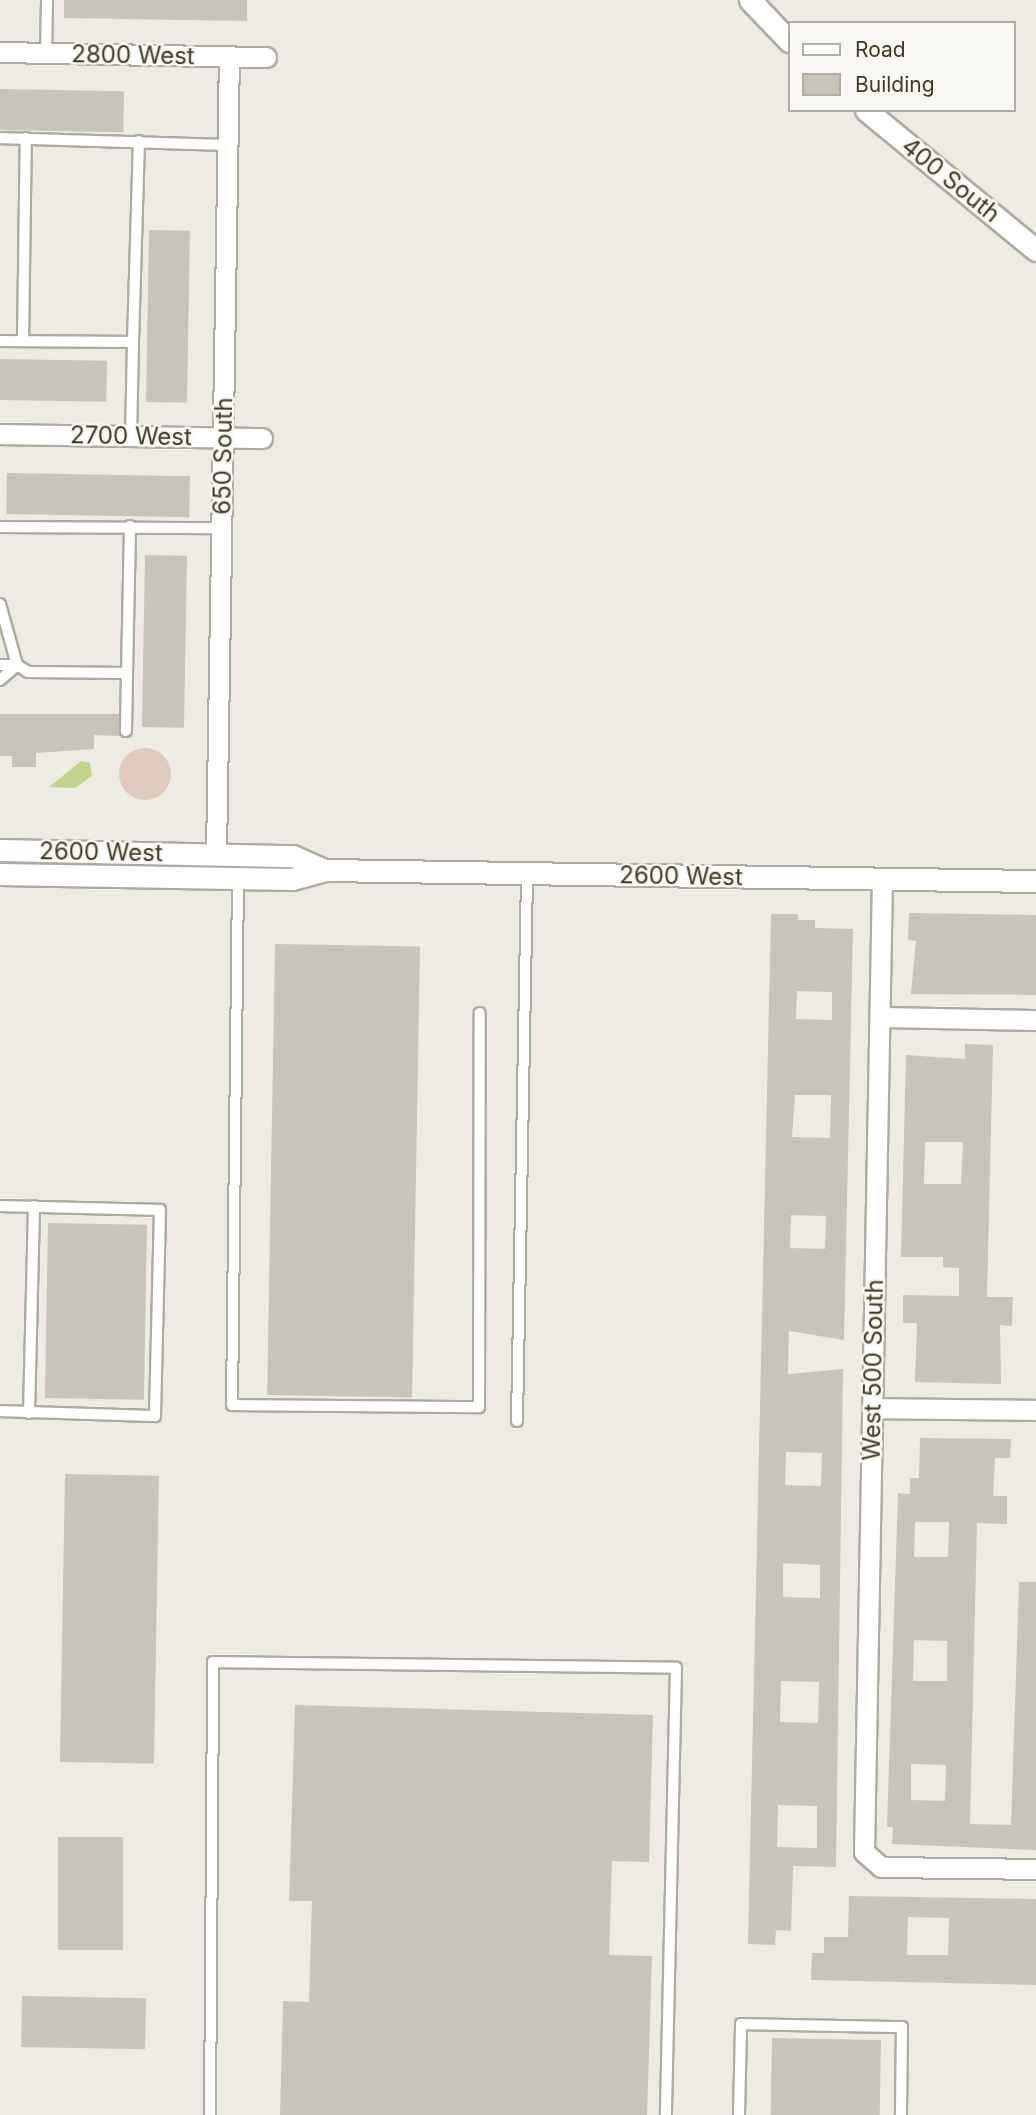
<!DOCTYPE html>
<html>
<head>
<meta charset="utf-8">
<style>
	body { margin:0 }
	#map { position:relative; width:1036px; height:2115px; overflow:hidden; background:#eeebe4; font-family:Inter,sans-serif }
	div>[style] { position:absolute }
	.green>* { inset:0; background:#dfcabd }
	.round { border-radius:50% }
	.water>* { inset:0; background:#c1d48b }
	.building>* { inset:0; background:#c9c4b9; transform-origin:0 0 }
	.roads { filter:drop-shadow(2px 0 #afac9f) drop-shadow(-2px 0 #afac9f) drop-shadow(0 2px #afac9f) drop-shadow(0 -2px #afac9f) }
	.lane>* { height:10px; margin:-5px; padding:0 5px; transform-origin:5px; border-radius:5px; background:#fff }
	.street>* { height:19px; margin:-9.5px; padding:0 9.5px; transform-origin:9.5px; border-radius:9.5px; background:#fff }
	.secondary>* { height:21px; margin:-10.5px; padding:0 10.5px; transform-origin:10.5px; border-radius:10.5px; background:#fff }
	span { translate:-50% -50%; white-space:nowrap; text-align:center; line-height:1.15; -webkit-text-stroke:5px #faf8f5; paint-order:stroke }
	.street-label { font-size:24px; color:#403c23 }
	.legend { position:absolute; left:788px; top:21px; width:228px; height:91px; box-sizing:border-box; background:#faf8f5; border:2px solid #b0ada1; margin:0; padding:9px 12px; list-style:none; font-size:21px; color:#403c23 }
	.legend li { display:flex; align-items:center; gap:14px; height:35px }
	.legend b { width:35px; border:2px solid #b0ada1 }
</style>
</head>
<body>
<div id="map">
	<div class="green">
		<div class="round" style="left:119px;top:748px;width:52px;height:52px"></div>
	</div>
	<div class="water">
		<div style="clip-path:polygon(81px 761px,90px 763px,92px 776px,75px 788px,49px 787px)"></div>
	</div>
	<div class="building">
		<div style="clip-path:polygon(64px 0,247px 0,247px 21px,64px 18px)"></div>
		<div style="left:0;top:89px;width:124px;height:41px;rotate:1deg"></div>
		<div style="left:149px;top:230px;width:41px;height:172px;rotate:1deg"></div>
		<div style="left:0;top:359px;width:107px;height:41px;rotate:1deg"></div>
		<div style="left:7px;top:473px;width:183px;height:41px;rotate:1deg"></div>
		<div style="left:145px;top:555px;width:42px;height:172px;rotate:1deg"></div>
		<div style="clip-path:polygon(0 714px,119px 714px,120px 736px,94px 735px,94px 749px,36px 753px,36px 767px,12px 767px,12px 756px,0 756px)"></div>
		<div style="clip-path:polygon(909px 913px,1036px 915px,1036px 995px,911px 994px,916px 941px,908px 940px)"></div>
		<div style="clip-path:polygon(evenodd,771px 914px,798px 914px,798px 920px,815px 920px,815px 928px,853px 929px,844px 1340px,789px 1331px,788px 1374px,843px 1369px,836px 1867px,793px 1866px,791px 1931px,776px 1930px,775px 1945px,748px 1944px,771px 914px,797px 991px,832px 992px,832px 1020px,796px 1019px,797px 991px,771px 914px,795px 1095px,831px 1095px,830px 1138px,792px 1137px,795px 1095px,771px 914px,791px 1215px,826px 1216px,825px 1249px,790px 1248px,791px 1215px,771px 914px,786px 1452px,822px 1453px,821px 1486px,785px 1485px,786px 1452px,771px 914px,783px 1563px,820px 1565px,820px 1598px,783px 1597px,783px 1563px,771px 914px,781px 1681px,819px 1682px,818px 1723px,780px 1722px,781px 1681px,771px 914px,778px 1805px,817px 1806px,817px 1848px,777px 1847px,778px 1805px)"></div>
		<div style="left:275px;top:944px;width:145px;height:451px;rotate:1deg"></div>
		<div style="clip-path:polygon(evenodd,965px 1044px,993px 1045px,987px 1297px,1013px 1297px,1012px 1326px,1000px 1325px,1001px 1384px,915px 1382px,917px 1323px,903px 1323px,903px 1295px,959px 1296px,959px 1268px,943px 1267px,943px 1257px,901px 1257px,906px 1055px,965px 1059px,965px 1044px,925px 1142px,963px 1142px,961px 1184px,924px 1184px,925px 1142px)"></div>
		<div style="left:48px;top:1223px;width:99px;height:175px;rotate:1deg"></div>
		<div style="clip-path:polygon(evenodd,920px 1438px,1011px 1439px,1010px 1458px,995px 1458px,993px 1496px,1007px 1496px,1007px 1524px,977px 1523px,970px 1824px,1011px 1825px,1019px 1582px,1036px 1582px,1036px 1850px,892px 1844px,893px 1827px,887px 1827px,898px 1493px,910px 1494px,910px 1478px,919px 1478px,920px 1438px,915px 1522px,949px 1522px,948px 1557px,914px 1557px,915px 1522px,920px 1438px,914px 1640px,947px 1641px,947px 1681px,913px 1681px,914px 1640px,920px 1438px,911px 1764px,946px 1765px,945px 1801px,911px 1800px,911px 1764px)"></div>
		<div style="left:65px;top:1474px;width:94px;height:288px;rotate:1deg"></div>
		<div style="clip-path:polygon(295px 1705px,653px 1715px,649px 1862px,612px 1861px,609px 1955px,652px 1956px,647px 2115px,280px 2115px,283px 2001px,309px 2002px,312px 1901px,289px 1901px)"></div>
		<div style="left:58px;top:1837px;width:65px;height:113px"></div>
		<div style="clip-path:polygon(evenodd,849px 1896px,1036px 1899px,1036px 1985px,811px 1980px,812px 1953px,824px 1953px,824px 1937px,848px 1937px,849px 1896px,908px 1917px,949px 1918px,948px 1955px,907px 1955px,908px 1917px)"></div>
		<div style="left:22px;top:1996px;width:124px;height:51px;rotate:1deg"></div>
		<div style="left:772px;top:2038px;width:109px;height:77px;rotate:1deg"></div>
	</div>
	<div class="roads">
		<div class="lane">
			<div style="left:46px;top:53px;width:53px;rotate:-88.9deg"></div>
			<div style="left:0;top:138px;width:229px;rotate:1.8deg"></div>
			<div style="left:0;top:341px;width:133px;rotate:0.4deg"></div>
			<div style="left:133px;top:342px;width:94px;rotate:91.2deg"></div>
			<div style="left:23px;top:341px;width:203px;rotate:-89.2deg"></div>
			<div style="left:133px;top:342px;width:201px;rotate:-88.3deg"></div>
			<div style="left:0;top:527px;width:222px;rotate:0.3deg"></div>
			<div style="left:0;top:604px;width:63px;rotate:74.4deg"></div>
			<div style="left:17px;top:665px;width:13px;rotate:32deg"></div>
			<div style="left:28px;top:672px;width:99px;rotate:0.6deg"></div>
			<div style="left:127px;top:673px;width:147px;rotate:-88.8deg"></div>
			<div style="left:0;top:665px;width:17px"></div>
			<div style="left:0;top:680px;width:23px;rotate:-41deg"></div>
			<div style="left:126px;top:731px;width:58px;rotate:-89deg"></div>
			<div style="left:238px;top:878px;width:527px;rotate:90.65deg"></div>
			<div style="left:232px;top:1405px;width:247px;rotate:0.5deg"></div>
			<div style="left:479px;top:1407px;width:394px;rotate:-89.9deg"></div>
			<div style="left:0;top:1206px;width:160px;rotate:1.4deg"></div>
			<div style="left:160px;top:1210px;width:206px;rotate:91.4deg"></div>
			<div style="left:155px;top:1416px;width:155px;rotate:-178.2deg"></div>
			<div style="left:29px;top:1413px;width:207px;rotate:-88.6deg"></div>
			<div style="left:517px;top:1421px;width:547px;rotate:-88.95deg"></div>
			<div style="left:210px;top:2115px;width:453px;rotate:-89.6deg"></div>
			<div style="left:213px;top:1662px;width:463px;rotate:0.7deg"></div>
			<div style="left:676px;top:1668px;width:447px;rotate:91.3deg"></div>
			<div style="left:739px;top:2115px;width:91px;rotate:-88.7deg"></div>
			<div style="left:741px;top:2024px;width:161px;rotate:1.1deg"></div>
			<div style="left:902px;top:2027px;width:88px;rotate:90.7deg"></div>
		</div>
		<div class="street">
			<div style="left:0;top:52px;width:266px;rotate:1.1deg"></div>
			<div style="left:0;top:434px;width:262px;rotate:0.9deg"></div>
			<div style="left:216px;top:854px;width:797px;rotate:-89.07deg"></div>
			<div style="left:882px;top:878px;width:974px;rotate:91.06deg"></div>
			<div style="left:864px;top:1852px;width:23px;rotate:41deg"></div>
			<div style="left:881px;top:1867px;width:155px;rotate:0.7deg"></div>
			<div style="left:881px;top:1017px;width:155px;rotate:1.1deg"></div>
			<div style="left:872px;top:1408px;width:164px;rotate:0.7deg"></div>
		</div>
		<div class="secondary">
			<div style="left:750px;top:0;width:57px;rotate:46.4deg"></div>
			<div style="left:866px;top:110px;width:220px;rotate:39.5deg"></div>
			<div style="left:0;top:850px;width:293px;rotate:1.2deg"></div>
			<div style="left:293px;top:856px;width:35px;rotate:24deg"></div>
			<div style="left:0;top:874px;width:292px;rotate:1deg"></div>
			<div style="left:292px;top:879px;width:34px;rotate:-15deg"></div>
			<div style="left:325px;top:870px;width:711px;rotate:0.89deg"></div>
		</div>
	</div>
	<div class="street-label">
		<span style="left:133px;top:55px;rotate:1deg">2800 West</span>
		<span style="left:951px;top:180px;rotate:39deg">400 South</span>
		<span style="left:131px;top:436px;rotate:1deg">2700 West</span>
		<span style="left:223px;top:456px;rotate:-89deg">650 South</span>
		<span style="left:101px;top:852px;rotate:1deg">2600 West</span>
		<span style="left:681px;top:876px;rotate:1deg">2600 West</span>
		<span style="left:873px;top:1370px;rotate:-89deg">West 500 South</span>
	</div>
	<ul class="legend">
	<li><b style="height:9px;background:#fff"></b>Road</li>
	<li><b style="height:19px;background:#c9c4b9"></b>Building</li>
	</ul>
</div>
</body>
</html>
